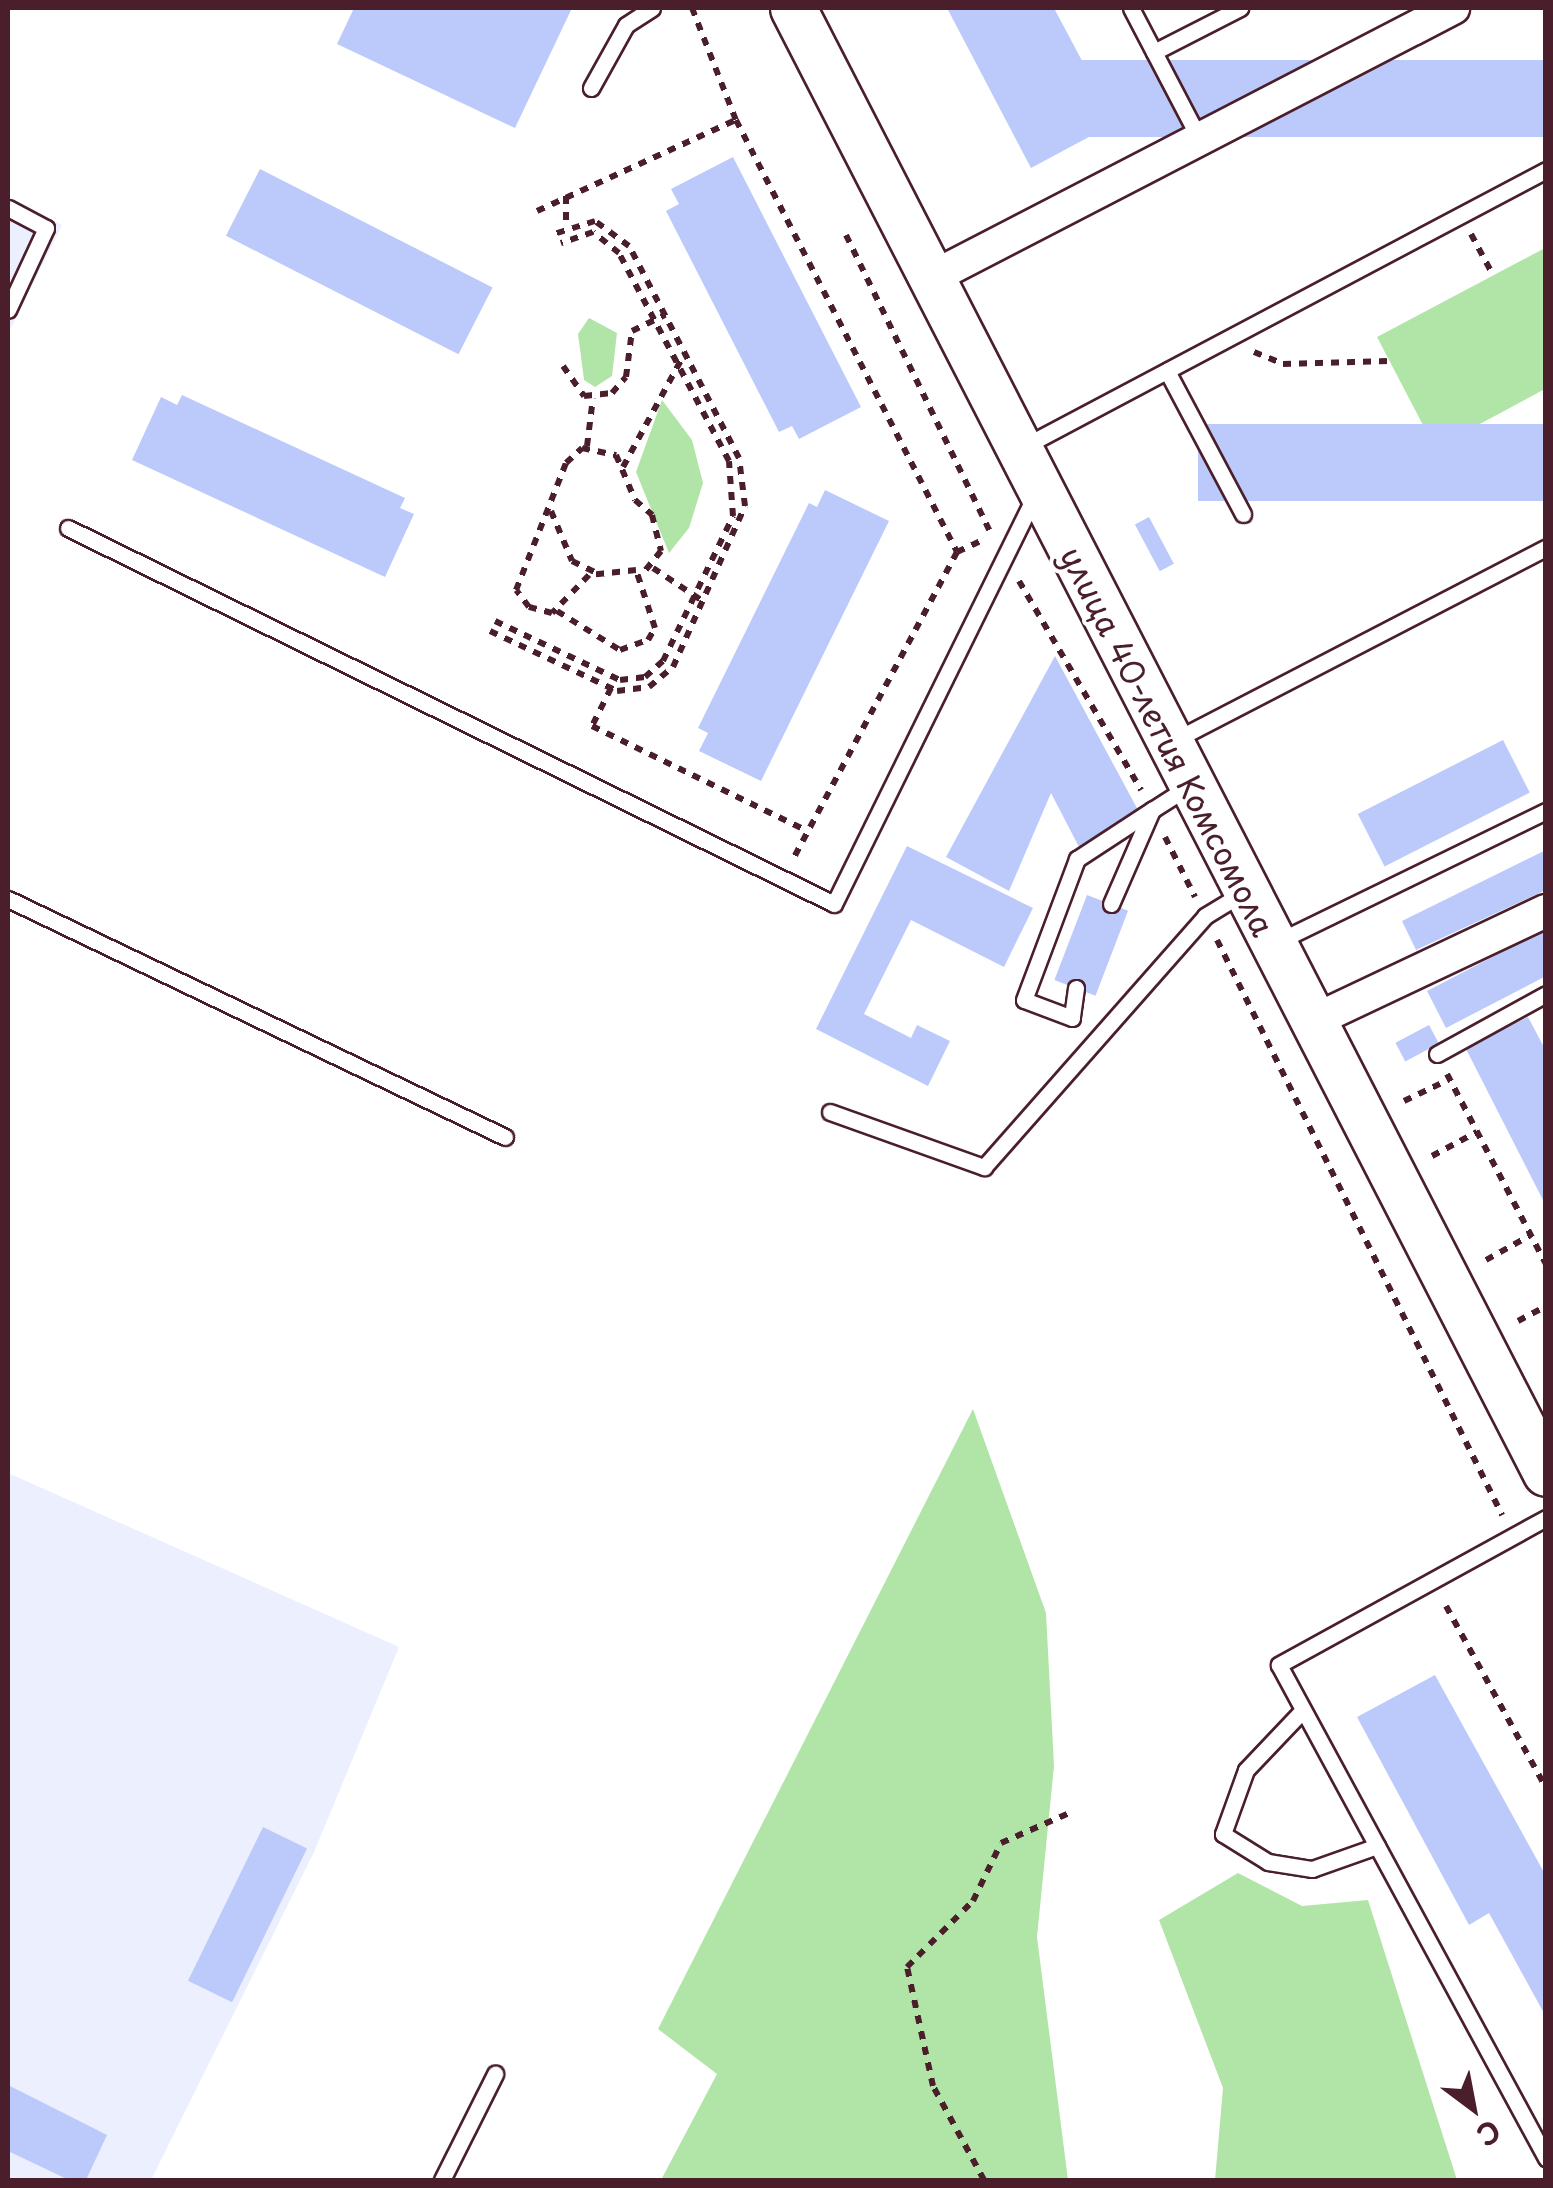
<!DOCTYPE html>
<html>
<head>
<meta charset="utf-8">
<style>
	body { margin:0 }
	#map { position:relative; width:1553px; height:2188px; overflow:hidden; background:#fff; font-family:"Playpen Sans",sans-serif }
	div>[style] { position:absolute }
	.built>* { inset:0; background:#ebeffe }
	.green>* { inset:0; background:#b1e5a7 }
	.building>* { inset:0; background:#bccafb; transform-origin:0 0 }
	.path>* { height:6px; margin-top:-3px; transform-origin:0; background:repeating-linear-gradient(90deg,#4a1f2b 0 8px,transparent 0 16px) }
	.roads { filter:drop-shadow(2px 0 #4a1f2b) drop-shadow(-2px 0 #4a1f2b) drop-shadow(0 2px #4a1f2b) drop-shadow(0 -2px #4a1f2b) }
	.lane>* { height:15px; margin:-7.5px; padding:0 7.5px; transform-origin:7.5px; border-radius:7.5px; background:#fff }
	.street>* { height:32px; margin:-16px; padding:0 16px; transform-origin:16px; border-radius:16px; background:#fff }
	.secondary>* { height:45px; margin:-22.5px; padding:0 22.5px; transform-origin:22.5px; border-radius:22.5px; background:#fff }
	span { translate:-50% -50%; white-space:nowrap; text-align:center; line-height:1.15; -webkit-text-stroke:8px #fff; paint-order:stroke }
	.street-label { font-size:32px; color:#4a1f2b }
	.frame { position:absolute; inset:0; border:10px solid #4a1f2b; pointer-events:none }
	.north { position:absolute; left:1423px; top:2058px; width:100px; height:100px; -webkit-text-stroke:8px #fff; paint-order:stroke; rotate:148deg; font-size:28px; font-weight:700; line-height:40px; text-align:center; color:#4a1f2b }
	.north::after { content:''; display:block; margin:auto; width:35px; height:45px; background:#4a1f2b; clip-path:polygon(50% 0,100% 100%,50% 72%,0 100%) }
</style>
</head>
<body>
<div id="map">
	<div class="built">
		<div style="clip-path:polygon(8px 196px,62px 225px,8px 334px)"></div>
		<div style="clip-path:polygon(8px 1473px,399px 1647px,314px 1852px,151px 2180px,8px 2180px)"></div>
	</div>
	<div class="green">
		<div style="clip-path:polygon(1545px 248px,1545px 389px,1435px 448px,1377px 337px)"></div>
		<div style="clip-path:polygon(589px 318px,617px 333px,612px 376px,595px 387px,584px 380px,578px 334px)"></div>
		<div style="clip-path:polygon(662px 400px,692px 440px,703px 483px,689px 528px,669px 553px,636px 472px)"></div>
		<div style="clip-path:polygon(973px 1409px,1046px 1613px,1054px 1766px,1037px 1937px,1068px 2180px,661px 2180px,717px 2074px,658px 2029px)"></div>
		<div style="clip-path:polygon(1238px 1873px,1302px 1906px,1368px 1900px,1457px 2180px,1215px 2180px,1223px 2088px,1159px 1920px)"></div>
	</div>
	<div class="building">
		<div style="clip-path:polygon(354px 8px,572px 8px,515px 128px,337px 44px)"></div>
		<div style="clip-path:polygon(947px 8px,1054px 8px,1115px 123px,1031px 168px)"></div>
		<div style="left:1546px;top:60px;width:77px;height:509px;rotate:90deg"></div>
		<div style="clip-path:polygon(733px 157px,861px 407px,799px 439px,792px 426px,779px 432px,666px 211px,679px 204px,671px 189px)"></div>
		<div style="left:260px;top:169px;width:261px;height:75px;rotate:27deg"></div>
		<div style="clip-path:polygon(182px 395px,405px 498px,400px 508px,414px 514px,385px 577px,132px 460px,161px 397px,177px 405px)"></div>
		<div style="left:1546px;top:424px;width:77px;height:348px;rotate:90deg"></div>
		<div style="clip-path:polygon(825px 490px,889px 521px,761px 781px,699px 751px,708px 733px,698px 728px,809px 503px,817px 507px)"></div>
		<div style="left:1149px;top:517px;width:53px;height:16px;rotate:62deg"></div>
		<div style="clip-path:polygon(1055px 656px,1138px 810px,1079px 847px,1051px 793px,1009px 891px,946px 857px)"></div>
		<div style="left:1503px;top:740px;width:59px;height:163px;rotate:63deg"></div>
		<div style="clip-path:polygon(907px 846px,1033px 908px,1004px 967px,911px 920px,864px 1014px,911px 1038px,917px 1025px,950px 1041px,928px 1086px,816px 1029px)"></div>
		<div style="clip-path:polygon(1546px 850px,1546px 890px,1416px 950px,1402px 921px)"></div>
		<div style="left:1087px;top:895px;width:44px;height:91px;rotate:21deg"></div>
		<div style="clip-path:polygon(1546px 929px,1546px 976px,1446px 1028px,1427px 991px)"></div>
		<div style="clip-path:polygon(1528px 1017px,1546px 1051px,1546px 1206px,1466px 1049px)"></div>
		<div style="left:1429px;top:1025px;width:21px;height:38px;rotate:62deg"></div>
		<div style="clip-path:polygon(1435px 1675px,1546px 1876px,1546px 2017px,1489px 1913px,1469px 1925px,1357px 1717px)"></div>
		<div style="left:263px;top:1827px;width:49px;height:171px;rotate:26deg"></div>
		<div style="clip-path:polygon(8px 2085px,107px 2135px,86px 2180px,69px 2180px,8px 2151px)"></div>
	</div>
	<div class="path">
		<div style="left:692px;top:8px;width:120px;rotate:68.6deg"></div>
		<div style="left:736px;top:120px;width:485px;rotate:62.9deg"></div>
		<div style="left:957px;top:552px;width:348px;rotate:118.1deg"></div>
		<div style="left:566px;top:196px;width:31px;rotate:90deg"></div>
		<div style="left:537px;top:211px;width:219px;rotate:-24.6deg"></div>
		<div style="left:1471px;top:234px;width:47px;rotate:61.8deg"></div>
		<div style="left:846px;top:235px;width:329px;rotate:64.1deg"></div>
		<div style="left:1254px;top:352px;width:31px;rotate:22deg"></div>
		<div style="left:1283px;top:364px;width:106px;rotate:-1.6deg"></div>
		<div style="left:563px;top:366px;width:37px;rotate:55deg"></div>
		<div style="left:584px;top:396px;width:28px;rotate:-6deg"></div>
		<div style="left:612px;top:393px;width:21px;rotate:-49deg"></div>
		<div style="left:626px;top:377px;width:46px;rotate:-82.6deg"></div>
		<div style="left:632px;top:331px;width:37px;rotate:-26deg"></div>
		<div style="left:587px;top:446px;width:48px;rotate:-82.9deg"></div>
		<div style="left:623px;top:467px;width:130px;rotate:-61.5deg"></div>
		<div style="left:551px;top:511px;width:54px;rotate:67.2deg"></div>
		<div style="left:572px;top:561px;width:28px;rotate:26deg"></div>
		<div style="left:957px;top:552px;width:29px;rotate:-25deg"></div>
		<div style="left:653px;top:568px;width:61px;rotate:33.7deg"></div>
		<div style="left:1019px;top:581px;width:242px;rotate:59.7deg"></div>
		<div style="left:557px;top:611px;width:74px;rotate:31.8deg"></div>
		<div style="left:620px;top:650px;width:30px;rotate:-20deg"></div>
		<div style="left:648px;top:640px;width:14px;rotate:-60deg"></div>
		<div style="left:655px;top:628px;width:61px;rotate:-108.1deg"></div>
		<div style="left:636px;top:570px;width:47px;rotate:173.9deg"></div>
		<div style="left:589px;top:575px;width:53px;rotate:134.2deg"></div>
		<div style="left:552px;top:613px;width:24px;rotate:-165deg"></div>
		<div style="left:529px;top:607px;width:21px;rotate:-127deg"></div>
		<div style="left:516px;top:590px;width:136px;rotate:-68.5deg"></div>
		<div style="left:566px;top:463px;width:22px;rotate:-43deg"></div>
		<div style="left:582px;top:448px;width:35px;rotate:12deg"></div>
		<div style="left:616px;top:455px;width:49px;rotate:67.1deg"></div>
		<div style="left:635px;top:500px;width:23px;rotate:41deg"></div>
		<div style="left:652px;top:515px;width:37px;rotate:76deg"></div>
		<div style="left:661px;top:551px;width:28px;rotate:129deg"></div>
		<div style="left:495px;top:621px;width:138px;rotate:25.3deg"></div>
		<div style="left:620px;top:680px;width:25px;rotate:-7deg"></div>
		<div style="left:645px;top:677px;width:24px;rotate:-42deg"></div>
		<div style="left:663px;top:661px;width:161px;rotate:-64.2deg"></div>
		<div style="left:733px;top:516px;width:55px;rotate:-94.2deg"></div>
		<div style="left:729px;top:461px;width:235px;rotate:-117.9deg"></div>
		<div style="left:619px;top:253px;width:33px;rotate:-141deg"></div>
		<div style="left:593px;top:232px;width:34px;rotate:161deg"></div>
		<div style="left:490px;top:631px;width:140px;rotate:25.3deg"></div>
		<div style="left:617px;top:691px;width:32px;rotate:-7deg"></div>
		<div style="left:649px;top:687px;width:31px;rotate:-40deg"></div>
		<div style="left:673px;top:667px;width:176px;rotate:-65.9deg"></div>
		<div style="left:745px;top:506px;width:48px;rotate:-97.1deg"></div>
		<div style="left:739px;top:458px;width:239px;rotate:-117.4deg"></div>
		<div style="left:629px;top:246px;width:42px;rotate:-143.7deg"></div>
		<div style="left:595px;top:221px;width:43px;rotate:162.4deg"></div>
		<div style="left:611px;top:688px;width:42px;rotate:116.6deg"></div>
		<div style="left:592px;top:726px;width:239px;rotate:26deg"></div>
		<div style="left:1165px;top:837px;width:67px;rotate:63.4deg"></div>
		<div style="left:1217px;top:940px;width:642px;rotate:63.63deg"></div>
		<div style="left:1447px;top:1074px;width:214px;rotate:62.5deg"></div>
		<div style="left:1404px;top:1101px;width:49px;rotate:-25.5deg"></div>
		<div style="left:1432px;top:1156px;width:51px;rotate:-28.1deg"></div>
		<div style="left:1486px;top:1260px;width:51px;rotate:-29.1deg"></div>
		<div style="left:1518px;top:1321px;width:32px;rotate:-28deg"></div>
		<div style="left:1446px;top:1606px;width:208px;rotate:61.2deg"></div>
		<div style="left:984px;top:2180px;width:107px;rotate:-118.5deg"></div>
		<div style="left:933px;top:2086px;width:122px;rotate:-102.3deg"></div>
		<div style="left:907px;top:1967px;width:93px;rotate:-45deg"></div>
		<div style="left:973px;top:1901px;width:64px;rotate:-64.2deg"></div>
		<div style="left:1001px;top:1843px;width:74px;rotate:-23.8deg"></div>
	</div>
	<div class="roads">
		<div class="lane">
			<div style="left:1131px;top:8px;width:147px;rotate:62.4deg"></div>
			<div style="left:1154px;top:52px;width:97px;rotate:-27.1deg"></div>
			<div style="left:591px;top:88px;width:72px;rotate:-60.9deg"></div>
			<div style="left:626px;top:25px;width:31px;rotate:-33deg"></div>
			<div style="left:8px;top:208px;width:43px;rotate:27.8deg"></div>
			<div style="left:46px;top:228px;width:90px;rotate:114.9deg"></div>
			<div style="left:1167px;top:371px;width:162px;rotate:62deg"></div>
			<div style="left:1021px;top:448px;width:594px;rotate:-27.9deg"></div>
			<div style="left:68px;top:528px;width:853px;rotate:26.14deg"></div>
			<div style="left:834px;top:904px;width:458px;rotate:-63.8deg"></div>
			<div style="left:1173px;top:741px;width:420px;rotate:-27.4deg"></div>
			<div style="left:8px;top:899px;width:551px;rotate:25.59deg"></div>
			<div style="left:1111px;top:904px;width:103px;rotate:-66.4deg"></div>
			<div style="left:1152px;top:810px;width:43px;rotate:-32.6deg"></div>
			<div style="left:1277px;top:942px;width:299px;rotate:-26deg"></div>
			<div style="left:1076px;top:988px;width:30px;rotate:98deg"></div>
			<div style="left:1072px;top:1018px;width:51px;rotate:-159.4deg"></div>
			<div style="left:1024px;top:1000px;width:151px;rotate:-69.4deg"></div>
			<div style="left:1077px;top:859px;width:90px;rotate:-33.2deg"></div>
			<div style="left:1437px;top:1054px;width:124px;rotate:-28.8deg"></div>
			<div style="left:830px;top:1112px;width:164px;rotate:19.7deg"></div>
			<div style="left:984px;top:1167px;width:334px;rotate:-48.6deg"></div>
			<div style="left:1205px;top:916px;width:44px;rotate:-31.2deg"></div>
			<div style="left:1546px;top:1518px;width:305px;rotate:151.2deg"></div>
			<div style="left:1279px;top:1665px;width:561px;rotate:61.56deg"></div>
			<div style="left:1303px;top:1710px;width:83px;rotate:133.5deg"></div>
			<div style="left:1246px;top:1770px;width:68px;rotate:109.8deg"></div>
			<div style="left:1223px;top:1834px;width:53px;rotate:31.9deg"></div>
			<div style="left:1268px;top:1862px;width:45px;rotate:9deg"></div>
			<div style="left:1312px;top:1869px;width:69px;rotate:-19.5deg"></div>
			<div style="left:442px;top:2180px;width:119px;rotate:-63.4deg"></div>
		</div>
		<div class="street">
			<div style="left:931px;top:278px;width:588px;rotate:-27.35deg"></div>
			<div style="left:1313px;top:1021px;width:258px;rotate:-25.3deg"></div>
		</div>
		<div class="secondary">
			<div style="left:793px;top:8px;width:1647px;rotate:62.8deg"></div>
		</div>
	</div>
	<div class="street-label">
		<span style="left:1168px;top:741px;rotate:63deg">улица 40-летия Комсомола</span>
	</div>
	<div class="frame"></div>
	<div class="north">С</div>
</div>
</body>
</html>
